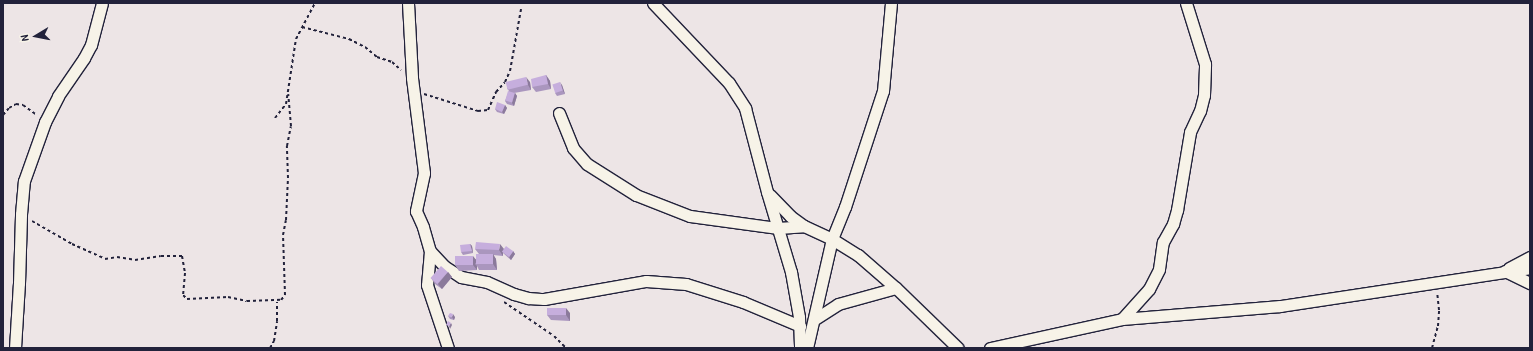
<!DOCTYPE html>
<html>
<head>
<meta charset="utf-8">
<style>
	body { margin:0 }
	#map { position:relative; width:1533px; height:351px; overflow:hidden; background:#ede5e6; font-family:"Patrick Hand",sans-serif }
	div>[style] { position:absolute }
	.path>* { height:2px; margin-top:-1px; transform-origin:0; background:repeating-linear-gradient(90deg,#22223b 0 3px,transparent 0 6px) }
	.roads { filter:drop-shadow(1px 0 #22223b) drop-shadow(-1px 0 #22223b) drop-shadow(0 1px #22223b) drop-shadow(0 -1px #22223b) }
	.minor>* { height:11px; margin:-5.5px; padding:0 5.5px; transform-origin:5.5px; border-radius:5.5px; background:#f7f3e8 }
	.wall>* { inset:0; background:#aa96be }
	.shaded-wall>* { inset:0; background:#8b7a9b }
	.building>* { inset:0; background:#c6aedd; transform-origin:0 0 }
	span { translate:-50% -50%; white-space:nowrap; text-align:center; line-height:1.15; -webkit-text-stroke:3px #f7f3e8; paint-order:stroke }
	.frame { position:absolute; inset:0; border:4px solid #22223b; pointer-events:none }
	.north { position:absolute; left:16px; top:16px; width:40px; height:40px; -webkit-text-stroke:3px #f7f3e8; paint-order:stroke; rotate:260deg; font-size:11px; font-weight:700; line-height:16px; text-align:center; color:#22223b }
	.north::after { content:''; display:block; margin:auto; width:14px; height:18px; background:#22223b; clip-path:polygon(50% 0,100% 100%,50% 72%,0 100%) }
</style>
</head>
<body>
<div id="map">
	<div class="path">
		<div style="left:302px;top:27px;width:49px;rotate:14.3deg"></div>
		<div style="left:349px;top:39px;width:18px;rotate:27deg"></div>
		<div style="left:365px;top:47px;width:16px;rotate:40deg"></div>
		<div style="left:377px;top:57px;width:16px;rotate:18deg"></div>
		<div style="left:392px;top:62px;width:12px;rotate:42deg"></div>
		<div style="left:424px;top:94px;width:57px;rotate:17.5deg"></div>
		<div style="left:478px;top:111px;width:10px;rotate:-6deg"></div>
		<div style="left:488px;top:110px;width:20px;rotate:-66deg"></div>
		<div style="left:496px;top:92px;width:13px;rotate:-48deg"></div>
		<div style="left:505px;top:82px;width:12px;rotate:-66deg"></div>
		<div style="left:510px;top:71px;width:63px;rotate:-79.9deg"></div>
		<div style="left:3px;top:115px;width:9px;rotate:-49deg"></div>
		<div style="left:9px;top:108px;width:8px;rotate:-30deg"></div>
		<div style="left:16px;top:104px;width:7px;rotate:8deg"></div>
		<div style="left:23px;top:105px;width:17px;rotate:36deg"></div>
		<div style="left:275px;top:118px;width:18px;rotate:-52deg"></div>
		<div style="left:286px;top:104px;width:66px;rotate:-81.3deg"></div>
		<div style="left:296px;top:39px;width:41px;rotate:-62.2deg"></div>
		<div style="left:32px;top:221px;width:46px;rotate:29.9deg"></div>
		<div style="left:72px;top:244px;width:36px;rotate:24deg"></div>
		<div style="left:105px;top:259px;width:12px;rotate:-9deg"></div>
		<div style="left:117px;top:257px;width:18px;rotate:9deg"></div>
		<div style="left:135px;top:260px;width:26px;rotate:-9deg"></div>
		<div style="left:161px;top:256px;width:21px"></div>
		<div style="left:182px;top:256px;width:17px;rotate:80deg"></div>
		<div style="left:185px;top:273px;width:22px;rotate:95deg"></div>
		<div style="left:183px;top:295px;width:6px;rotate:45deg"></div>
		<div style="left:187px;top:299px;width:41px;rotate:-2.8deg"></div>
		<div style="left:228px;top:297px;width:19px;rotate:12deg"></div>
		<div style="left:247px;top:301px;width:34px;rotate:-2deg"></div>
		<div style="left:281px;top:300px;width:6px;rotate:-51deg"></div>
		<div style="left:285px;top:295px;width:60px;rotate:-91.9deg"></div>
		<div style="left:283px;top:235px;width:15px;rotate:-79deg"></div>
		<div style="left:286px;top:220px;width:42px;rotate:-87.3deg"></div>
		<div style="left:288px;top:178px;width:32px;rotate:-92deg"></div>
		<div style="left:287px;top:146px;width:20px;rotate:-79deg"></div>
		<div style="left:291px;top:126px;width:32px;rotate:-95deg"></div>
		<div style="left:504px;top:302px;width:60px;rotate:34.2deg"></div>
		<div style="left:554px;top:336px;width:17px;rotate:45deg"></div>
		<div style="left:270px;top:348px;width:8px;rotate:-60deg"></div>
		<div style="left:274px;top:341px;width:20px;rotate:-81deg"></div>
		<div style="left:277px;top:321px;width:19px;rotate:-90deg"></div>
		<div style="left:1432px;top:348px;width:23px;rotate:-75deg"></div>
		<div style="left:1438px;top:326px;width:16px;rotate:-86deg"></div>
		<div style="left:1439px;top:310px;width:18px;rotate:-96deg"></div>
	</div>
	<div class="roads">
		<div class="minor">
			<div style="left:408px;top:3px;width:75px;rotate:86.9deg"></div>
			<div style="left:412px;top:78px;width:96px;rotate:82.8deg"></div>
			<div style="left:424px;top:173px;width:39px;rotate:102deg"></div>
			<div style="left:416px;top:211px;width:17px;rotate:66deg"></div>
			<div style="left:423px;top:227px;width:25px;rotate:74deg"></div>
			<div style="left:430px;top:251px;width:34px;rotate:95deg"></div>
			<div style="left:427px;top:285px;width:66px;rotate:71.6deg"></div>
			<div style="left:653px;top:3px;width:110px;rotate:46.5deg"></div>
			<div style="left:729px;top:83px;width:30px;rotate:57deg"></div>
			<div style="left:745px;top:108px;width:87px;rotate:75.3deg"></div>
			<div style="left:767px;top:192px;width:84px;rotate:73.3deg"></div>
			<div style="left:791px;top:272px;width:46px;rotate:79.9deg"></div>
			<div style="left:799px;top:317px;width:31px;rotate:88deg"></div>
			<div style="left:559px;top:113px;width:38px;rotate:68deg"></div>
			<div style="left:573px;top:148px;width:21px;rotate:49deg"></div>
			<div style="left:587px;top:164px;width:58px;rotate:32.3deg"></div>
			<div style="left:636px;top:195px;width:58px;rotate:21.3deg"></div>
			<div style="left:690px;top:216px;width:89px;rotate:7.8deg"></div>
			<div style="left:778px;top:228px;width:26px;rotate:-4deg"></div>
			<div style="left:770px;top:195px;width:29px;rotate:46deg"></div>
			<div style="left:790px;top:216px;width:17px;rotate:36deg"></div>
			<div style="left:804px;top:226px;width:31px;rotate:25deg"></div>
			<div style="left:832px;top:239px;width:31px;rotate:32deg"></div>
			<div style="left:858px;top:255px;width:50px;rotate:41deg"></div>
			<div style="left:896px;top:288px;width:86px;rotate:44.1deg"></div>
			<div style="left:430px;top:251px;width:21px;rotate:47deg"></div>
			<div style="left:444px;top:266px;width:20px;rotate:33deg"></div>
			<div style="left:461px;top:277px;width:26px;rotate:11deg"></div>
			<div style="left:487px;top:282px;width:30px;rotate:24deg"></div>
			<div style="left:514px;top:294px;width:15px;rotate:16deg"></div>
			<div style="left:528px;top:298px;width:16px;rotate:4deg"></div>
			<div style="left:544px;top:299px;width:104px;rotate:-10deg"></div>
			<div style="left:646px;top:281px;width:40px;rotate:4.3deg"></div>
			<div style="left:686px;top:284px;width:60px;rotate:17.5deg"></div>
			<div style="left:743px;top:302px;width:62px;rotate:22.8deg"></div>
			<div style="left:1509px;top:268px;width:24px;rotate:-28deg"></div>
			<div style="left:1505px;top:271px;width:28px;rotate:26deg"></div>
			<div style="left:815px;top:319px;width:27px;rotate:-33deg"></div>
			<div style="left:838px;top:304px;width:60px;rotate:-15.4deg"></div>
			<div style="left:1122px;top:319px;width:40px;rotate:-48deg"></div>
			<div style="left:1149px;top:289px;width:22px;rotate:-63deg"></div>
			<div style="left:1159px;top:269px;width:27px;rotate:-82deg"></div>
			<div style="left:1163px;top:242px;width:21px;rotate:-61deg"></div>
			<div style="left:1173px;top:224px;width:15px;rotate:-74deg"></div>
			<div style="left:1177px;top:210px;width:79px;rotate:-80.5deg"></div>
			<div style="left:1190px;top:132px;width:23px;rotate:-65deg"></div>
			<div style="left:1200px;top:111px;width:16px;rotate:-76deg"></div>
			<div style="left:1204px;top:95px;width:31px;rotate:-88deg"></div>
			<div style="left:1205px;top:64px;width:64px;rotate:-107.3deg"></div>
			<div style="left:15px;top:348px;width:65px;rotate:-86.5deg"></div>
			<div style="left:19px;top:283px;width:69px;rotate:-88.3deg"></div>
			<div style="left:21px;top:214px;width:33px;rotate:-85deg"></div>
			<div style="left:24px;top:181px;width:63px;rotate:-70.4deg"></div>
			<div style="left:45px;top:122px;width:29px;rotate:-63deg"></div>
			<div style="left:58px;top:96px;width:46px;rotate:-55.6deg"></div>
			<div style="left:84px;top:58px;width:15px;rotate:-62deg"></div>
			<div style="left:91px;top:45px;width:43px;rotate:-75.3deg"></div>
			<div style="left:807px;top:348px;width:112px;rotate:-77.1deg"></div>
			<div style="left:832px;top:239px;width:35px;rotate:-68deg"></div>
			<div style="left:845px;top:207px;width:122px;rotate:-71.9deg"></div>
			<div style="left:883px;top:91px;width:88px;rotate:-84.8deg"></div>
			<div style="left:990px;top:348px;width:135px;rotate:-12.4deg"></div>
			<div style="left:1122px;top:319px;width:159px;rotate:-4.7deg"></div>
			<div style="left:1280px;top:306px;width:253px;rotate:-8.6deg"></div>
		</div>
	</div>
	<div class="wall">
		<div style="clip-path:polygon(546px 75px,550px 81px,551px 89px,536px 92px,532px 87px)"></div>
		<div style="clip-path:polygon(530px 82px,531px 90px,514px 93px,515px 93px,517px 96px,514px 106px,507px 104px,505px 101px,509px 91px,507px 88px)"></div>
		<div style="clip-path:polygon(562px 85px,565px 94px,557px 96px,555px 93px)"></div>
		<div style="clip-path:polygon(505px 105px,507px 108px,504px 114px,497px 112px,495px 109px)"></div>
		<div style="clip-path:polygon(470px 244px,472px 246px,473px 253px,463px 255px,461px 252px)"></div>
		<div style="clip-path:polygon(475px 249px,504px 249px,503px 250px,513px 251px,515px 254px,511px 260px,503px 253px,503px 256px,493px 255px,496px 259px,497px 270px,479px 270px,477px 266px,477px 270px,459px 271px,455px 265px,476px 259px,479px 254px)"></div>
		<div style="clip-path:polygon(448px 272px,452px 277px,442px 289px,435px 284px,431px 278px)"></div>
		<div style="clip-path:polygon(570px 313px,570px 321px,551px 320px,547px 315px)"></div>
		<div style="clip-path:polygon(448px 316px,455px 317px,454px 320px,450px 319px)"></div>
	</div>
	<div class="shaded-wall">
		<div style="clip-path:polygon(546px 75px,550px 81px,551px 89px,548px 84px)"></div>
		<div style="clip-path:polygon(526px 77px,530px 82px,531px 90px,528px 85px)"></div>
		<div style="clip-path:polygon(560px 82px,562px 85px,565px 94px,563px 91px)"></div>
		<div style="clip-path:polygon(515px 93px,517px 96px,514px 106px,512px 103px)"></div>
		<div style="clip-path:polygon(505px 105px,507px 108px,504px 114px,502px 112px)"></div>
		<div style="clip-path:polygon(470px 244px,472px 246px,473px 253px,472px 251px)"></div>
		<div style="clip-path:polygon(500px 244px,504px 249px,503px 253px,502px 252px,503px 253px,503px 256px,499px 250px)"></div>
		<div style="clip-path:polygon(513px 251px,515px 254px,511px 260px,509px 257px)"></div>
		<div style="clip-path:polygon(493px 254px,496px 259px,497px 270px,493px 264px)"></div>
		<div style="clip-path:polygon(473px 256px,477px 261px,475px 264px,477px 266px,477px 270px,473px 265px)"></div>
		<div style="clip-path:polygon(448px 272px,452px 277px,442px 289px,438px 284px)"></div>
		<div style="clip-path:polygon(566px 308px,570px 313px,570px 321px,566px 315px)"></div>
		<div style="clip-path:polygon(453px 314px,455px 317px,454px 320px,452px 317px)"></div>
		<div style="clip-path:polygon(451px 323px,452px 325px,450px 329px,449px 326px)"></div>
	</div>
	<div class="building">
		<div style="clip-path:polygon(546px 75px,548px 84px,532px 87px,531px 79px)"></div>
		<div style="left:526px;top:77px;width:8px;height:21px;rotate:76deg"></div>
		<div style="left:560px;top:82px;width:9px;height:8px;rotate:72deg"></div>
		<div style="left:508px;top:91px;width:7px;height:10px;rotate:16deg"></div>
		<div style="clip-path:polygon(497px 102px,505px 105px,502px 112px,495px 109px)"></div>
		<div style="clip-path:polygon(476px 242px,500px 244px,499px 250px,475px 249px)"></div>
		<div style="clip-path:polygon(470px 244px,472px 251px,461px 252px,460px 245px)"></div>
		<div style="left:506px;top:246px;width:9px;height:7px;rotate:36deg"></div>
		<div style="left:476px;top:254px;width:17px;height:10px"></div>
		<div style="left:455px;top:256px;width:18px;height:9px"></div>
		<div style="left:441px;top:266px;width:9px;height:16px;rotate:41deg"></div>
		<div style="left:547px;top:308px;width:19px;height:7px"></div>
		<div style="clip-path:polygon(450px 313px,453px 314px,452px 317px,448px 316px)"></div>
		<div style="clip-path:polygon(448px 321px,451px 323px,449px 326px,446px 325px)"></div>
	</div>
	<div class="frame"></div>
	<div class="north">N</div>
</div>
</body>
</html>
